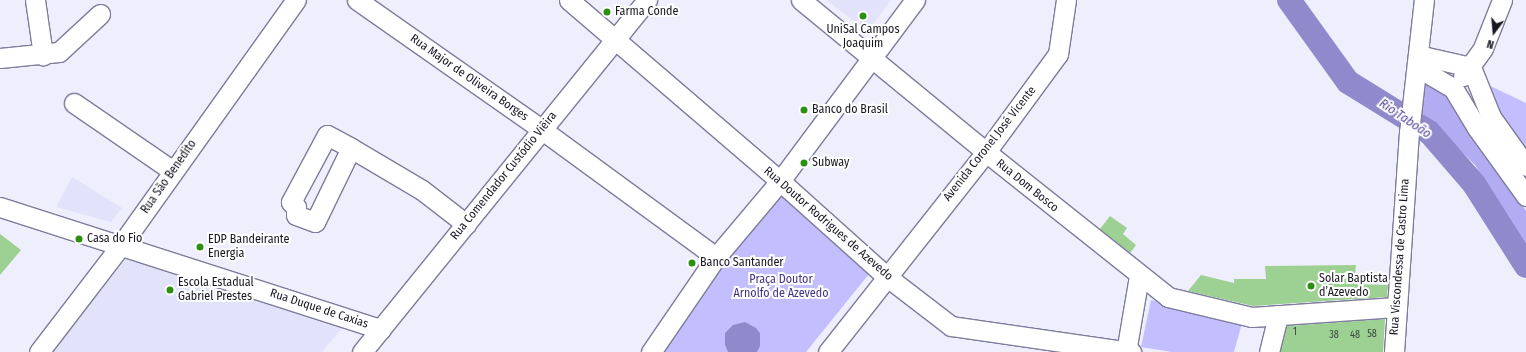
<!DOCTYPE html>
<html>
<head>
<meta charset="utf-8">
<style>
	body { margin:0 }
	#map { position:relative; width:1526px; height:352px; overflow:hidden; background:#eeeefc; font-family:"Fira Sans Condensed",sans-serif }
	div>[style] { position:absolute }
	.built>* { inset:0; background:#e3e2fb }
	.green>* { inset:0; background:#c3bffe }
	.forest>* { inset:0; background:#b2adf3 }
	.water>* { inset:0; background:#908acd }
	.river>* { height:24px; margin:-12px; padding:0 12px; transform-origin:12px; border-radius:12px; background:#908acd }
	.building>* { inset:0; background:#9dd093 }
	.roads { filter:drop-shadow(1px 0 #7e7c9c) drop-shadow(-1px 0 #7e7c9c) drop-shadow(0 1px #7e7c9c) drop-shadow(0 -1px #7e7c9c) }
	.minor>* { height:19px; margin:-9.5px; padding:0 9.5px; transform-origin:9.5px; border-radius:9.5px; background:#fff }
	.dots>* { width:11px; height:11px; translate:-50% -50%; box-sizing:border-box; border:2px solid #fff; border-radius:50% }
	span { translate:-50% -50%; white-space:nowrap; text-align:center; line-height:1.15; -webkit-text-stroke:4px #fff; paint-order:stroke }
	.number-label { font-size:10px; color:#39453f }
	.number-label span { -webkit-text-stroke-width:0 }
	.poi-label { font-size:12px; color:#181723 }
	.left { translate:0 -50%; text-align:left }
	.street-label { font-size:12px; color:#181723 }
	.park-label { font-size:12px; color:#443686 }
	.water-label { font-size:13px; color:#544799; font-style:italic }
	.north { position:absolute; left:1474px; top:12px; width:40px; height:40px; -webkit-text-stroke:3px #fff; paint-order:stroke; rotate:196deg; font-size:11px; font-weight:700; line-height:16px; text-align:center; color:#181723 }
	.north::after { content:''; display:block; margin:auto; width:14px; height:18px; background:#181723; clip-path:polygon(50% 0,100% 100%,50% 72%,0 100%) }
</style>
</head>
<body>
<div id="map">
	<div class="built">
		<div style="clip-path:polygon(827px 0,891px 0,867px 32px)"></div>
		<div style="clip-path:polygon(72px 177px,122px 208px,111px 222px,56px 207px)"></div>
		<div style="clip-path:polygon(131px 253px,344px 326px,322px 352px,51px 352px)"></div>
	</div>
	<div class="green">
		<div style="clip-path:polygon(1482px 82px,1526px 103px,1526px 156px,1477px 88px)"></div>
		<div style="clip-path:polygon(782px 190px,873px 269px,806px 352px,655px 352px,724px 261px)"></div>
		<div style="clip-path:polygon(1151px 300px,1242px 323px,1234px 352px,1172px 352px,1141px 347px)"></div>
	</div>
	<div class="forest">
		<div style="clip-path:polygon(1427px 75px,1446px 87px,1526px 211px,1526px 251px,1475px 165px,1418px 109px)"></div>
	</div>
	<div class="water">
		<div style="clip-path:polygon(745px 322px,756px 328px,760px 333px,760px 346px,757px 352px,728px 352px,725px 345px,725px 333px,733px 325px)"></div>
	</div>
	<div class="river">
		<div style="left:1289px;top:0;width:101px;rotate:54.3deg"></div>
		<div style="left:1348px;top:82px;width:95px;rotate:31.7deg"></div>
		<div style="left:1429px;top:132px;width:69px;rotate:49.1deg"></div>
		<div style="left:1474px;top:184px;width:97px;rotate:57.6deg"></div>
	</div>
	<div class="building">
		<div style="clip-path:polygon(1110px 216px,1127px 228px,1123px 234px,1136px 245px,1130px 253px,1100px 229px)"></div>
		<div style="clip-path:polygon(0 234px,21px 250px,0 275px)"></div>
		<div style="clip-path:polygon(1356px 265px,1354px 284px,1388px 285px,1387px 297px,1253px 306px,1188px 291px,1201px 275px,1234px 283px,1234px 279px,1266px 279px,1265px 266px)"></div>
		<div style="clip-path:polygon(1385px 319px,1383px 352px,1280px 352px,1287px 326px)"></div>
	</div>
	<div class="roads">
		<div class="minor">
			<div style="left:35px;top:0;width:56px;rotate:81.7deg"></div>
			<div style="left:357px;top:0;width:225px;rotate:35deg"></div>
			<div style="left:541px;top:129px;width:217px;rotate:36.2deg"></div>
			<div style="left:569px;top:0;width:278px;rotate:40.6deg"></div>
			<div style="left:780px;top:181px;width:142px;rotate:41.9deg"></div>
			<div style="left:886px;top:276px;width:82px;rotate:37.6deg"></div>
			<div style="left:951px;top:326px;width:182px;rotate:8.2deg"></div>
			<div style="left:801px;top:0;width:239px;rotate:39.4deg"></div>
			<div style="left:986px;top:152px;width:233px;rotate:38.5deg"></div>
			<div style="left:1168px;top:297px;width:86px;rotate:13.4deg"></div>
			<div style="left:1252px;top:317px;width:144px;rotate:-4deg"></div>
			<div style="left:1418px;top:55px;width:54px;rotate:12.8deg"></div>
			<div style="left:0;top:58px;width:59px;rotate:-5.8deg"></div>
			<div style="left:59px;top:52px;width:56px;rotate:-42.8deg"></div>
			<div style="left:1417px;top:67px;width:42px;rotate:30.3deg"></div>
			<div style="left:1453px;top:88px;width:47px;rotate:59deg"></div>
			<div style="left:1477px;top:128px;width:84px;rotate:54.2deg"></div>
			<div style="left:1471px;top:67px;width:54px;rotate:68.2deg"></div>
			<div style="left:1491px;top:117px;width:60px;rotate:54.5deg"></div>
			<div style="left:1463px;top:76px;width:34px;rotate:-54deg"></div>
			<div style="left:1483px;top:48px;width:52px;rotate:-68.4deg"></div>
			<div style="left:74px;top:103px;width:120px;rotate:34.5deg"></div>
			<div style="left:351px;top:148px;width:82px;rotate:115.9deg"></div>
			<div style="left:315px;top:222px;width:20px;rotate:-160deg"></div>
			<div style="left:296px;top:215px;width:8px;rotate:-90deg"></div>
			<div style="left:296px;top:207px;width:7px;rotate:-135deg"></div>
			<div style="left:291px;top:202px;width:76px;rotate:-61.8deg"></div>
			<div style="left:327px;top:135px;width:27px;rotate:28deg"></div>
			<div style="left:351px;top:148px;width:82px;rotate:30.6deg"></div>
			<div style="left:422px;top:190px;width:56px;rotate:37.7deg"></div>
			<div style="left:0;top:207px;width:400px;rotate:17.8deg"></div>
			<div style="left:39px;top:352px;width:135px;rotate:-52.5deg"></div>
			<div style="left:121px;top:245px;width:301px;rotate:-54.5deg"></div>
			<div style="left:362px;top:352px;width:453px;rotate:-51deg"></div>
			<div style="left:651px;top:352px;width:115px;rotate:-55.6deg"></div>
			<div style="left:716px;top:257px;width:99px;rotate:-49.9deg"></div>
			<div style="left:780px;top:181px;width:226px;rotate:-53.3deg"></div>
			<div style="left:828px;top:352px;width:255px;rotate:-51.7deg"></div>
			<div style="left:986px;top:152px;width:122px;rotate:-53.7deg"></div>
			<div style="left:1058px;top:54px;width:55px;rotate:-81.6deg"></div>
			<div style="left:1126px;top:352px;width:77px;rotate:-80.3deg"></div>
			<div style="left:1269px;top:352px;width:38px;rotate:-76deg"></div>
			<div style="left:1394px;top:352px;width:220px;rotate:-86.1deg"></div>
			<div style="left:1409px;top:133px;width:134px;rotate:-83.6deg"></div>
		</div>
	</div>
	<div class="dots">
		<div style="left:607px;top:12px;background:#2b900f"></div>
		<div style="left:863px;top:16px;background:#2b900f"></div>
		<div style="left:804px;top:110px;background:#2b900f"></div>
		<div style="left:804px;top:163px;background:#2b900f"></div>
		<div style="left:79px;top:239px;background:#2b900f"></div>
		<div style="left:200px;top:247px;background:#2b900f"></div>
		<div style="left:692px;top:263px;background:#2b900f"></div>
		<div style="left:1311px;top:286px;background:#2b900f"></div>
		<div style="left:170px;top:290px;background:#2b900f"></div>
	</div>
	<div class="number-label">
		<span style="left:1295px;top:333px">1</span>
		<span style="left:1372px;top:335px">58</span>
		<span style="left:1334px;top:336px">38</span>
		<span style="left:1355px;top:336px">48</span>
	</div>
	<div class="poi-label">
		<span class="left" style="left:615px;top:12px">Farma Conde</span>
		<span style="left:863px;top:37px">UniSal Campos<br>Joaquim</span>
		<span class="left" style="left:812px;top:110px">Banco do Brasil</span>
		<span class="left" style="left:812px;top:163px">Subway</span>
		<span class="left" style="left:87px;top:239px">Casa do Fio</span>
		<span class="left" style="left:208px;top:247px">EDP Bandeirante<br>Energia</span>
		<span class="left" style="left:700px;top:263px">Banco Santander</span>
		<span class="left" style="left:1319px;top:286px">Solar Baptista<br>d’Azevedo</span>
		<span class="left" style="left:178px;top:290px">Escola Estadual<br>Gabriel Prestes</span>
	</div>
	<div class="street-label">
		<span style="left:469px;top:78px;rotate:35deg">Rua Major de Oliveira Borges</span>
		<span style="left:990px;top:144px;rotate:-52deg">Avenida Coronel José Vicente</span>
		<span style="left:504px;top:176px;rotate:-51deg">Rua Comendador Custódio Viêira</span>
		<span style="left:169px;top:177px;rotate:-55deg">Rua São Benedito</span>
		<span style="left:1027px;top:186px;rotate:39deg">Rua Dom Bosco</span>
		<span style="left:828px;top:224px;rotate:41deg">Rua Doutor Rodrigues de Azevedo</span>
		<span style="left:1400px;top:257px;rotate:-86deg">Rua Viscondessa de Castro Lima</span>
		<span style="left:319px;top:309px;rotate:18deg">Rua Duque de Caxias</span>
	</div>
	<div class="park-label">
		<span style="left:781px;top:287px">Praça Doutor<br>Arnolfo de Azevedo</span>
	</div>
	<div class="water-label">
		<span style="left:1405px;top:119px;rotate:34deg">Rio Taboão</span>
	</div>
	<div class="north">N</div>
</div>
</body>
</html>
